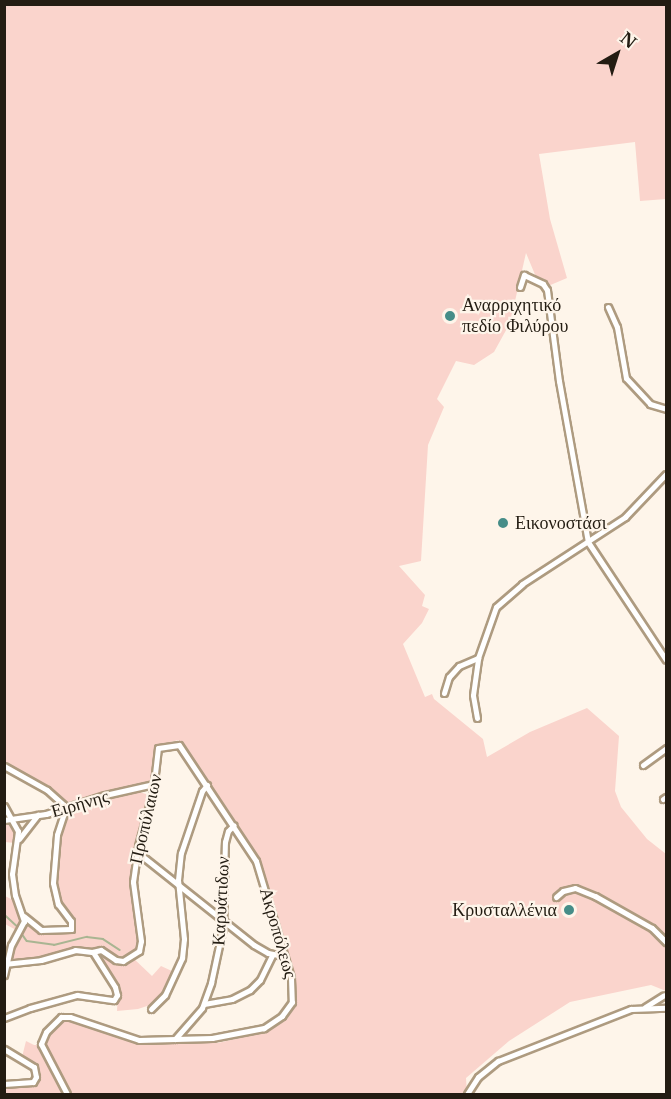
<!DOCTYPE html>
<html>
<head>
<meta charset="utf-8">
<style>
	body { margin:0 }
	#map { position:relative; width:671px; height:1099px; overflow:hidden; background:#fef5ea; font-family:"Libre Baskerville",serif }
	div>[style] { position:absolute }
	.green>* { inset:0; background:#fad4cc }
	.stream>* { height:1.5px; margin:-0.75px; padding:0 0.75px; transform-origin:0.75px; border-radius:0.75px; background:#a9b592 }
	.roads { filter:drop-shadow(2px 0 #ae9b80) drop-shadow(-2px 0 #ae9b80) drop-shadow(0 2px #ae9b80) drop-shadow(0 -2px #ae9b80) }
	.minor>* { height:5px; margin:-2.5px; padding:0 2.5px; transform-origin:2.5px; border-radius:2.5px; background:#fff }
	.dots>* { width:16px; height:16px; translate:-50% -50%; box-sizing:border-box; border:3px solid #fef5ea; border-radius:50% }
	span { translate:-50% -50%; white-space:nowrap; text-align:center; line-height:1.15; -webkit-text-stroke:4.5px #fef5ea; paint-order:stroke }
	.poi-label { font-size:18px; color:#231c12 }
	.left { translate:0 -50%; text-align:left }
	.right { translate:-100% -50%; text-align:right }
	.street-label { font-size:18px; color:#231c12 }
	.frame { position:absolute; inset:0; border:6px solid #231c12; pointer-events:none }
	.north { position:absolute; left:587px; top:24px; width:60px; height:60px; -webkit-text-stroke:4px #fef5ea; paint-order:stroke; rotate:39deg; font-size:16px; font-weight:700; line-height:24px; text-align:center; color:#231c12 }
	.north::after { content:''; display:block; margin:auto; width:21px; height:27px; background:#231c12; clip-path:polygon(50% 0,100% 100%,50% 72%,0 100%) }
</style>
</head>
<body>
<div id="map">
	<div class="green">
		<div style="clip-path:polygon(5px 5px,666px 5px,666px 199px,640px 201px,635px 142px,539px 154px,550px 219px,567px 278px,541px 289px,526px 253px,510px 323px,494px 352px,474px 365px,456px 361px,437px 399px,444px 407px,428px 445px,421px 561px,399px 566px,425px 595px,422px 606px,429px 609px,422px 623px,403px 644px,425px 697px,432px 694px,434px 699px,483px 739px,487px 757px,530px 732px,587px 708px,619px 736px,615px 791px,621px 807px,647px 839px,666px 854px,666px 991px,651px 985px,570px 1002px,509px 1041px,466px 1078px,467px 1094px,5px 1094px,7px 1087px,39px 1084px,37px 1068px,22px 1057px,26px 1041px,34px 1045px,44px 1045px,47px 1036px,61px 1020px,111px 1032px,138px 1042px,218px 1043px,260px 1033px,275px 1025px,290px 1011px,295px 992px,291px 967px,260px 863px,228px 809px,178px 740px,157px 746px,153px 776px,150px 781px,108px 791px,70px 805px,5px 763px)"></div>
		<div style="clip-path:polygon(139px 792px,146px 794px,148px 800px,134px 847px,130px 882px,139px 944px,138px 949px,131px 956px,152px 976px,161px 966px,174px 972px,164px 991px,150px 1005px,138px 1009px,117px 1011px,118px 992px,114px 982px,87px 950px,37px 959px,11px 962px,10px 958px,26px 920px,41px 933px,72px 933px,73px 925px,59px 902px,55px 879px,60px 830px,70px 812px,98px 801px)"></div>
		<div style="clip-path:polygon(11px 822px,15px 830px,15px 843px,5px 842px,4px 823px)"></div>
		<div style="clip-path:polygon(5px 896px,15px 901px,23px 918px,18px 931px,5px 924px)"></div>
	</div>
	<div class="stream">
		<div style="left:4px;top:914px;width:18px;rotate:43deg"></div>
		<div style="left:20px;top:931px;width:12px;rotate:55deg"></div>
		<div style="left:27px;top:941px;width:27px;rotate:8deg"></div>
		<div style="left:54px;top:945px;width:34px;rotate:-14deg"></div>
		<div style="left:87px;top:937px;width:16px;rotate:7deg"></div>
		<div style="left:103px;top:939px;width:20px;rotate:33deg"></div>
	</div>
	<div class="roads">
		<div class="minor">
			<div style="left:520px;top:287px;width:13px;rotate:-72deg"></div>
			<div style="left:524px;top:275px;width:21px;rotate:25deg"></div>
			<div style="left:543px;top:284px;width:7px;rotate:56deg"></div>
			<div style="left:547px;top:290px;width:92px;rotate:82.5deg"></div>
			<div style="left:559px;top:381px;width:164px;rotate:79.8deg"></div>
			<div style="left:588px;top:542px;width:141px;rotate:56.5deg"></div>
			<div style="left:608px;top:307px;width:22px;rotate:66deg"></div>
			<div style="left:617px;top:327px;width:52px;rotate:80deg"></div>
			<div style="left:626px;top:378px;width:35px;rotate:47deg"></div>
			<div style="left:650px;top:404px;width:17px;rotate:17deg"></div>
			<div style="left:444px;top:693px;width:17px;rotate:-73deg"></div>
			<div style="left:449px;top:677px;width:15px;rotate:-48deg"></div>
			<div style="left:459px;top:666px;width:21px;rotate:-23deg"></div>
			<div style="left:477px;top:718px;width:23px;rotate:-100deg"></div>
			<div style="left:473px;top:695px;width:37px;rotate:-82deg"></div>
			<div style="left:478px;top:658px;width:54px;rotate:-70.6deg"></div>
			<div style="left:496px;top:607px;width:35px;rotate:-41deg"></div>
			<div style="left:522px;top:584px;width:123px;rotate:-33deg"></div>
			<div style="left:625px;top:517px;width:59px;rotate:-46.4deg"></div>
			<div style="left:643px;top:765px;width:29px;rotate:-36deg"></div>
			<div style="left:4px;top:766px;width:49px;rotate:29.2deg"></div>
			<div style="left:47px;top:790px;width:25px;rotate:42deg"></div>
			<div style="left:66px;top:807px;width:29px;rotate:108deg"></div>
			<div style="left:57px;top:835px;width:48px;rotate:94.8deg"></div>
			<div style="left:53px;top:883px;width:22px;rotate:77deg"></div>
			<div style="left:58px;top:904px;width:21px;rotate:53deg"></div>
			<div style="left:71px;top:921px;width:8px;rotate:90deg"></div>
			<div style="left:71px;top:929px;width:30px;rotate:178deg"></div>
			<div style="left:41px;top:930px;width:22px;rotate:-141deg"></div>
			<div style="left:663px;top:799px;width:4px;rotate:-34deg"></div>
			<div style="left:4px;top:806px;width:29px;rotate:61deg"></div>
			<div style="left:18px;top:831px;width:43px;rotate:97.9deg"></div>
			<div style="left:12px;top:874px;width:21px;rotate:82deg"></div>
			<div style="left:15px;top:895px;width:28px;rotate:71deg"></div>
			<div style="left:24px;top:921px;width:27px;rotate:118deg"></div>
			<div style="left:11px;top:945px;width:31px;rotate:103deg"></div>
			<div style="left:4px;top:820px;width:42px;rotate:-8.1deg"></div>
			<div style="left:46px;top:814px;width:62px;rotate:-17.9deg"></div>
			<div style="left:105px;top:795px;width:50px;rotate:-12.7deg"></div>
			<div style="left:19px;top:839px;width:31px;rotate:-52deg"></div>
			<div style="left:137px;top:852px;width:149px;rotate:38.5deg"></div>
			<div style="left:254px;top:945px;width:16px;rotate:30deg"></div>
			<div style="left:268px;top:953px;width:16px;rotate:11deg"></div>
			<div style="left:556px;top:897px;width:9px;rotate:-41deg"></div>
			<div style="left:563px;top:891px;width:12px;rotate:-14deg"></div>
			<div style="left:575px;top:888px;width:22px;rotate:22deg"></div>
			<div style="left:595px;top:896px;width:65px;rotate:29.3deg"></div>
			<div style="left:652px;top:928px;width:20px;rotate:45deg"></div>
			<div style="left:4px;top:964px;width:37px;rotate:-6deg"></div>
			<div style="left:41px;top:960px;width:35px;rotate:-16deg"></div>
			<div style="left:75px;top:950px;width:17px;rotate:7deg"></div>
			<div style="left:92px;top:952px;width:9px;rotate:-13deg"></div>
			<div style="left:101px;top:950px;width:18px;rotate:34deg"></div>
			<div style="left:116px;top:960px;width:7px;rotate:8deg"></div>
			<div style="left:123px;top:961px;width:19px;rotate:-32deg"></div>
			<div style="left:139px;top:951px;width:10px;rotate:-79deg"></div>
			<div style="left:141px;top:941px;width:60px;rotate:-97.7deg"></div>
			<div style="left:133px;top:882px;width:36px;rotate:-82deg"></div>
			<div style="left:138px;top:846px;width:57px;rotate:-74.7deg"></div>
			<div style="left:153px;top:791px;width:43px;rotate:-83.4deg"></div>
			<div style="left:158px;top:748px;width:21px;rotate:-8deg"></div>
			<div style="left:179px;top:745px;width:139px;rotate:56.4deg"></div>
			<div style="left:256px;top:861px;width:122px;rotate:73.3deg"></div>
			<div style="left:291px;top:978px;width:24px;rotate:88deg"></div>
			<div style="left:292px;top:1002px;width:17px;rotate:126deg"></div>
			<div style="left:282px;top:1016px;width:22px;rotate:146deg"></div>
			<div style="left:264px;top:1028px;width:53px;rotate:169.1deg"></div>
			<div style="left:212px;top:1038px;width:73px;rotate:178.4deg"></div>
			<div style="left:139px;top:1040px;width:73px;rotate:-161.6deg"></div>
			<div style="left:70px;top:1017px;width:9px;rotate:180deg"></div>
			<div style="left:61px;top:1017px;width:21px;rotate:135deg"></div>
			<div style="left:46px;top:1032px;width:13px;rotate:113deg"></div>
			<div style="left:41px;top:1044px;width:56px;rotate:62.5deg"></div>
			<div style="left:204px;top:1004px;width:28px;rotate:-10deg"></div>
			<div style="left:232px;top:999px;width:20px;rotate:-27deg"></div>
			<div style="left:250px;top:990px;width:14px;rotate:-45deg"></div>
			<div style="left:260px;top:980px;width:28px;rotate:-64deg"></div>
			<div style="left:645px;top:1007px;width:22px;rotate:-32deg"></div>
			<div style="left:151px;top:1009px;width:20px;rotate:-45deg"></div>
			<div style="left:165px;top:995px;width:41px;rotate:-65.3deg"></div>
			<div style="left:182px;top:958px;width:19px;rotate:-84deg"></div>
			<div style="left:184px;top:939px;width:59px;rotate:-95.8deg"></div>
			<div style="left:178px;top:880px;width:27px;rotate:-84deg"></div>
			<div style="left:181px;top:853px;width:65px;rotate:-71.3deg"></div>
			<div style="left:202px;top:791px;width:8px;rotate:-50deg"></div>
			<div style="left:4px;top:1018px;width:28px;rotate:-21deg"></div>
			<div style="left:30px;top:1008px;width:49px;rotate:-15.5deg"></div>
			<div style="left:77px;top:995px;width:37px;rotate:8deg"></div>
			<div style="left:114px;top:1000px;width:6px;rotate:-59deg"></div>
			<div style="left:117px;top:995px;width:8px;rotate:-104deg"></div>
			<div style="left:115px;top:987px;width:41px;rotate:-122.2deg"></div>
			<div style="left:175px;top:1039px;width:41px;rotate:-48.9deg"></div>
			<div style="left:202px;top:1008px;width:27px;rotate:-70deg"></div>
			<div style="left:211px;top:983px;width:57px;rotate:-77.9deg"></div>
			<div style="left:223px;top:927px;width:85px;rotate:-88.7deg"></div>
			<div style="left:225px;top:842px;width:11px;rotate:-75deg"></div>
			<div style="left:228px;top:831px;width:8px;rotate:-45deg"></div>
			<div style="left:4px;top:1049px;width:35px;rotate:31deg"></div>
			<div style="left:34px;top:1067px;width:10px;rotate:79deg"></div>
			<div style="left:36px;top:1077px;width:6px;rotate:121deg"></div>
			<div style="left:33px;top:1082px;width:29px;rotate:176deg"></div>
			<div style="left:467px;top:1094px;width:20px;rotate:-57deg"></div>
			<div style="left:478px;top:1077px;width:26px;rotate:-39deg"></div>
			<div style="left:498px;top:1061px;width:143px;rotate:-21.4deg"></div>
			<div style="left:631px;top:1009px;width:35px;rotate:-2deg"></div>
		</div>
	</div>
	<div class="dots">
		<div style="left:450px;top:316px;background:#468d88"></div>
		<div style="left:503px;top:523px;background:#468d88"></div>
		<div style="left:569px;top:910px;background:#468d88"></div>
	</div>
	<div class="poi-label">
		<span class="left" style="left:462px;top:316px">Αναρριχητικό<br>πεδίο Φιλύρου</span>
		<span class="left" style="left:515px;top:523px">Εικονοστάσι</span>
		<span class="right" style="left:557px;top:910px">Κρυσταλλένια</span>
	</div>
	<div class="street-label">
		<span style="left:80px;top:804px;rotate:-16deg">Ειρήνης</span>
		<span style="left:146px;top:819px;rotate:-77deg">Προπύλαιων</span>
		<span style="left:221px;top:901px;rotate:-87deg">Καρυάτιδων</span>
		<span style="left:278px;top:933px;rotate:74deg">Ακροπόλεως</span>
	</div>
	<div class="frame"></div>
	<div class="north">N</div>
</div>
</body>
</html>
